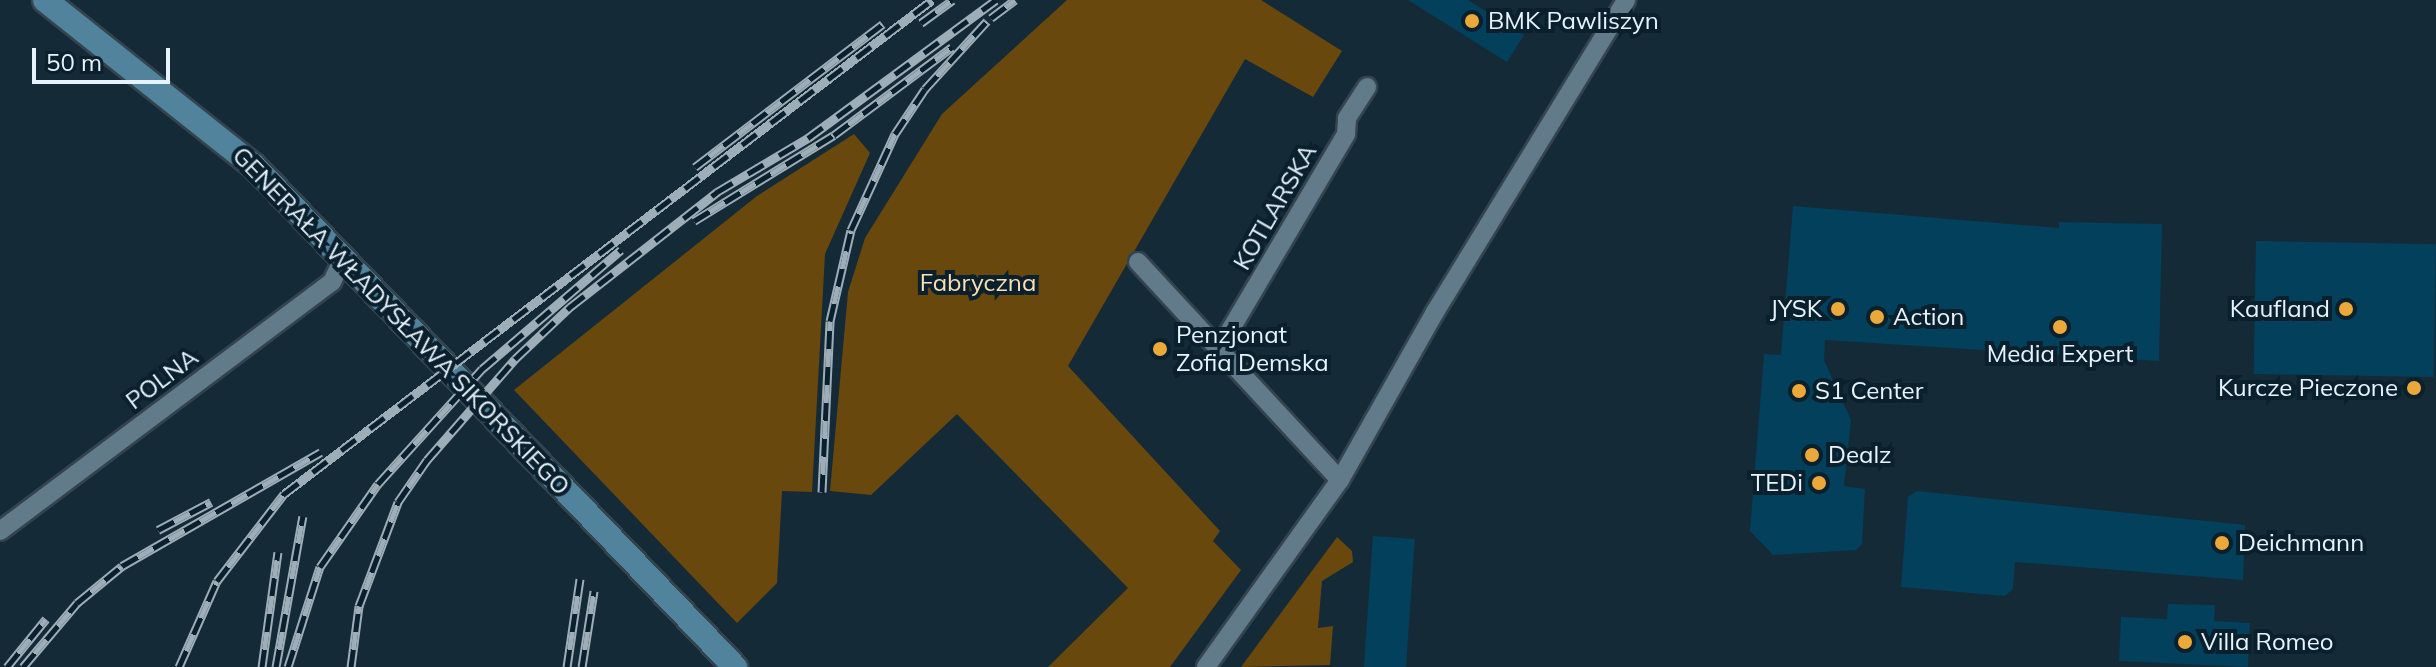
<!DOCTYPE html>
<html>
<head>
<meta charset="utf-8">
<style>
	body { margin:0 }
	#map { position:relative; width:2436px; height:667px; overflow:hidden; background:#142a37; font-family:Mulish,sans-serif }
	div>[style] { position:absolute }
	.green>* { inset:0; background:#68480c }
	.building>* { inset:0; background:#03405c; transform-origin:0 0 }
	.roads { filter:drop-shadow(2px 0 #33444f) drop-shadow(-2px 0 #33444f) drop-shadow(0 2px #33444f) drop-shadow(0 -2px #33444f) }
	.minor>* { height:18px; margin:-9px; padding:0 9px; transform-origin:9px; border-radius:9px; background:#627b8a }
	.secondary>* { height:24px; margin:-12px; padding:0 12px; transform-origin:12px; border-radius:12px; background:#52839d }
	.rail>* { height:9px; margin-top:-4.5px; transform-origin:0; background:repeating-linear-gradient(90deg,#0a202d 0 18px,#9eaeb8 0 36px); box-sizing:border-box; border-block:2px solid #9eaeb8 }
	.dots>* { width:22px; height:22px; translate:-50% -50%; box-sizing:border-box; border:4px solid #0a202d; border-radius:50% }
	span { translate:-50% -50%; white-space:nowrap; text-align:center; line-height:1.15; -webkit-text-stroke:8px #0a202d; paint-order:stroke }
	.poi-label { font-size:24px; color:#e6f3fc }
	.left { translate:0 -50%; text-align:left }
	.right { translate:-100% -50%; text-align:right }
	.street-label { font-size:24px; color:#e6f3fc }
	.park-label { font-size:24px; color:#fbdfb6 }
	.scale { position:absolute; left:32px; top:48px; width:138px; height:36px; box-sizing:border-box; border:4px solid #e6f3fc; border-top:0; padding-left:10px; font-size:24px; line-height:28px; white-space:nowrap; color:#e6f3fc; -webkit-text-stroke:6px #0a202d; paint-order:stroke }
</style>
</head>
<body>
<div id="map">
	<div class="green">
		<div style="clip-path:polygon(1067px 0,1261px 0,1342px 51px,1313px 97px,1245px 59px,1068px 366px,1220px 531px,1213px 541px,1241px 570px,1170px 667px,1048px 667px,1128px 588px,957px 414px,871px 495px,830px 491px,848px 292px,865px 238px,942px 114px)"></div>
		<div style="clip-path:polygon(854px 134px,870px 153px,825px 254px,812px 492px,782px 491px,777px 583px,737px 623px,514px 390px,757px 196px)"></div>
		<div style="clip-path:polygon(1337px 537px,1352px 551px,1353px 562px,1322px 581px,1318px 628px,1333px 626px,1330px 665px,1241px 667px)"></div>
	</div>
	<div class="building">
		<div style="clip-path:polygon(1408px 0,1468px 0,1524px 35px,1507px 62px)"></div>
		<div style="clip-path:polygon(1793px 206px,2059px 228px,2059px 222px,2162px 224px,2159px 361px,1825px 340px,1824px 360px,1851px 420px,1844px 486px,1865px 489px,1862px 544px,1856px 550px,1773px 555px,1750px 531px,1764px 354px,1781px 355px)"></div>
		<div style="left:2256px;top:241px;width:180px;height:133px;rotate:1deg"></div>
		<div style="clip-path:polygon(1917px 491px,2245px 525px,2243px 580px,2015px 562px,2013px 589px,2005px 596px,1901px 587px,1908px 497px)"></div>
		<div style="left:1373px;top:536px;width:42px;height:131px;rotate:4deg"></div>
		<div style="clip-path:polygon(2168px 604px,2215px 605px,2214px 621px,2250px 623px,2248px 667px,2119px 661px,2121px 617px,2167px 619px)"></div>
	</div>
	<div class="roads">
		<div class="minor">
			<div style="left:1138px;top:262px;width:297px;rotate:47.2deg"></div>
			<div style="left:1219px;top:349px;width:250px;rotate:-59.4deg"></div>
			<div style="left:1346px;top:134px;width:16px;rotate:-86deg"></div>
			<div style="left:1347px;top:118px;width:37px;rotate:-57deg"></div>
			<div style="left:0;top:531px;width:415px;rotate:-36.9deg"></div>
			<div style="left:332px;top:282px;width:26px;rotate:-65deg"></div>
			<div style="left:1206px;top:667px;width:230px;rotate:-54.4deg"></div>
			<div style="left:1340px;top:480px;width:193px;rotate:-60.5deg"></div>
			<div style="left:1435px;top:312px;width:366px;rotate:-58.5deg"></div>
		</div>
		<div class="secondary">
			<div style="left:45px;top:0;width:267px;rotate:38.5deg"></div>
			<div style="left:254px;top:166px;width:695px;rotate:46.17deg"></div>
		</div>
	</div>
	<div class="rail">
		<div style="left:991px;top:18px;width:30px;rotate:-37deg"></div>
		<div style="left:921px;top:23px;width:39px;rotate:-36deg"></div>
		<div style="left:695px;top:167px;width:236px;rotate:-37.3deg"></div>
		<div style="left:694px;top:221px;width:164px;rotate:-31.6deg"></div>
		<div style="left:834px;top:135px;width:147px;rotate:-36.7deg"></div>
		<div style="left:822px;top:492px;width:171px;rotate:-87.3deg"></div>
		<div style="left:830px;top:321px;width:93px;rotate:-77deg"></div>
		<div style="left:851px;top:230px;width:106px;rotate:-65.4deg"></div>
		<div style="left:895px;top:134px;width:54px;rotate:-56.3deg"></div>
		<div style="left:925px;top:89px;width:92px;rotate:-47.6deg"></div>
		<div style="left:158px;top:530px;width:60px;rotate:-27.8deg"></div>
		<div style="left:7px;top:667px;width:62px;rotate:-50.9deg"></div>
		<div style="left:23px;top:667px;width:84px;rotate:-49.8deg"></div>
		<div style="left:77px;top:603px;width:58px;rotate:-39.4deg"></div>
		<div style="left:122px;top:566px;width:229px;rotate:-29.8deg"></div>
		<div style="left:179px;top:667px;width:94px;rotate:-66.2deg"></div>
		<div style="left:217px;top:581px;width:110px;rotate:-52.4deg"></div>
		<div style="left:284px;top:494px;width:815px;rotate:-37.32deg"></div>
		<div style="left:262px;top:667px;width:116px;rotate:-82.1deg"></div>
		<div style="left:276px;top:667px;width:153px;rotate:-79.9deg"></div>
		<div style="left:288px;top:667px;width:105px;rotate:-72.3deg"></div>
		<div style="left:320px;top:567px;width:101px;rotate:-55.1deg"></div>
		<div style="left:378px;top:484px;width:155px;rotate:-47.9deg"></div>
		<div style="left:482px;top:369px;width:183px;rotate:-40.6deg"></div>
		<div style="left:351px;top:667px;width:62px;rotate:-82.5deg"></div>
		<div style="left:359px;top:606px;width:111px;rotate:-69.4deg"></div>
		<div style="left:398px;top:502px;width:51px;rotate:-55.4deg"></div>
		<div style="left:427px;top:460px;width:134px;rotate:-48.9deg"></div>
		<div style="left:515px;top:359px;width:76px;rotate:-43.4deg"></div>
		<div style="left:570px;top:307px;width:187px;rotate:-38deg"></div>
		<div style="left:717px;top:192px;width:106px;rotate:-30.7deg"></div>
		<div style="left:808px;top:138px;width:233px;rotate:-36.3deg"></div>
		<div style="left:567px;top:667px;width:89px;rotate:-81.6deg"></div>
		<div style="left:582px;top:667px;width:77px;rotate:-81deg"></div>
	</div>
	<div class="dots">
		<div style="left:1472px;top:21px;background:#eba939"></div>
		<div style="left:1838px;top:309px;background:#eba939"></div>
		<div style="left:2346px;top:309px;background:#eba939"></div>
		<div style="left:1877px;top:317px;background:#eba939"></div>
		<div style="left:2060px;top:327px;background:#eba939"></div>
		<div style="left:1160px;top:349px;background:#eba939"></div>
		<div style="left:2414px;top:388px;background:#eba939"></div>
		<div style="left:1799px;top:391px;background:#eba939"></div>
		<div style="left:1812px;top:455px;background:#eba939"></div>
		<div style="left:1819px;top:483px;background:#eba939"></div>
		<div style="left:2222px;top:543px;background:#eba939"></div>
		<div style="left:2185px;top:642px;background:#eba939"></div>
	</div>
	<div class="poi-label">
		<span class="left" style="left:1488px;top:21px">BMK Pawliszyn</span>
		<span class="right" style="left:1822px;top:309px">JYSK</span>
		<span class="right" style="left:2330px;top:309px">Kaufland</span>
		<span class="left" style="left:1893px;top:317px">Action</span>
		<span class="left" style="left:1176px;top:349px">Penzjonat<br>Zofia Demska</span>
		<span style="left:2060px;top:354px">Media Expert</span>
		<span class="right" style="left:2398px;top:388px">Kurcze Pieczone</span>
		<span class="left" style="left:1815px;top:391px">S1 Center</span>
		<span class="left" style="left:1828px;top:455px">Dealz</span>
		<span class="right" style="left:1803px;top:483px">TEDi</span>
		<span class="left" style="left:2238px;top:543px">Deichmann</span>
		<span class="left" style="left:2201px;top:642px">Villa Romeo</span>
	</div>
	<div class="street-label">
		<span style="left:1275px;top:207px;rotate:-60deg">KOTLARSKA</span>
		<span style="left:401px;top:321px;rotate:46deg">GENERAŁA WŁADYSŁAWA SIKORSKIEGO</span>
		<span style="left:162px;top:379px;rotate:-37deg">POLNA</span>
	</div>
	<div class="park-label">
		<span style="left:978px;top:283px">Fabryczna</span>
	</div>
	<div class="scale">50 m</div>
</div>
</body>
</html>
